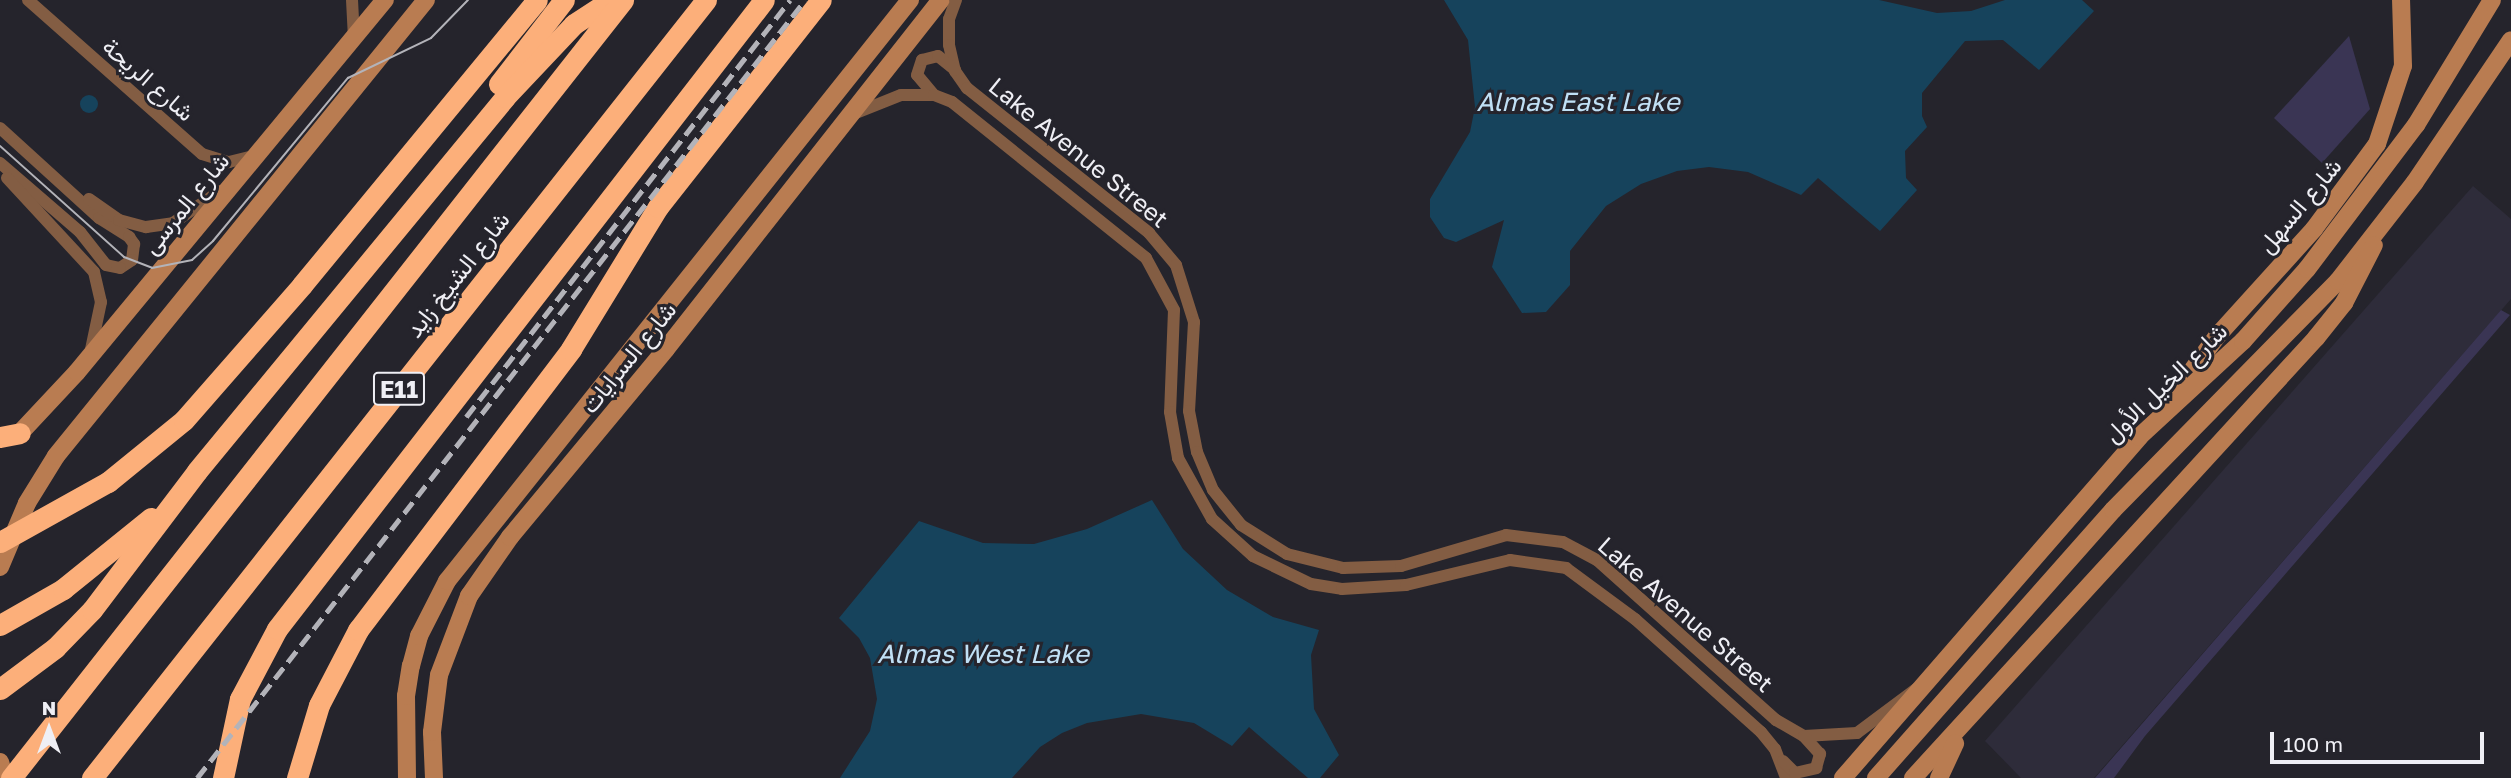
<!DOCTYPE html>
<html>
<head>
<meta charset="utf-8">
<style>
	body { margin:0 }
	#map { position:relative; width:2511px; height:778px; overflow:hidden; background:#25242c; font-family:"Golos Text",Vazirmatn,sans-serif }
	div>[style] { position:absolute }
	.built>* { inset:0; background:#2e2c3a }
	.green>* { inset:0; background:#3a3554 }
	.water>* { inset:0; background:#16435c }
	.round { border-radius:50% }
	.street>* { height:12px; margin:-6px; padding:0 6px; transform-origin:6px; border-radius:6px; background:#835d43 }
	.secondary>* { height:18px; margin:-9px; padding:0 9px; transform-origin:9px; border-radius:9px; background:#b97c51 }
	.highway>* { height:21px; margin:-10.5px; padding:0 10.5px; transform-origin:10.5px; border-radius:10.5px; background:#fcaf7a }
	.tram>* { height:2px; margin:-1px; padding:0 1px; transform-origin:1px; border-radius:1px; background:#b3b3b9 }
	.rail>* { height:4.5px; margin-top:-2.25px; transform-origin:0; background:repeating-linear-gradient(90deg,#b3b3b9 0 14px,transparent 0 21px) }
	span { translate:-50% -50%; white-space:nowrap; text-align:center; line-height:1.15; -webkit-text-stroke:6px #25242c; paint-order:stroke }
	.shield-label span { padding:2px 5px; background:#25242c; border:2px solid; border-radius:5px; -webkit-text-stroke-width:0 }
	.shield-label { font-size:23px; color:#efeff5; font-weight:700 }
	.street-label { font-size:24px; color:#efeff5 }
	.water-label { font-size:26px; color:#c0e0f5; font-style:italic }
	.north { position:absolute; left:14px; top:694px; width:70px; height:70px; -webkit-text-stroke:5px #25242c; paint-order:stroke; rotate:0deg; font-size:19px; font-weight:700; line-height:28px; text-align:center; color:#efeff5 }
	.north::after { content:''; display:block; margin:auto; width:24px; height:32px; background:#efeff5; clip-path:polygon(50% 0,100% 100%,50% 72%,0 100%) }
	.scale { position:absolute; left:2270px; top:732px; width:214px; height:32px; box-sizing:border-box; border:4px solid #efeff5; border-top:0; padding-left:9px; font-size:21px; line-height:24px; white-space:nowrap; color:#efeff5; -webkit-text-stroke:5px #25242c; paint-order:stroke }
</style>
</head>
<body>
<div id="map">
	<div class="built">
		<div style="clip-path:polygon(2473px 186px,2511px 219px,2511px 299px,2094px 778px,2021px 778px,1985px 741px)"></div>
	</div>
	<div class="green">
		<div style="clip-path:polygon(2349px 36px,2370px 109px,2322px 163px,2274px 118px)"></div>
		<div style="clip-path:polygon(2501px 310px,2510px 315px,2145px 736px,2114px 778px,2095px 778px)"></div>
	</div>
	<div class="water">
		<div style="clip-path:polygon(1444px 0,1879px 0,1937px 13px,1971px 11px,2005px 0,2082px 0,2094px 11px,2039px 70px,2003px 40px,1965px 41px,1922px 93px,1922px 116px,1927px 127px,1905px 151px,1906px 178px,1917px 190px,1880px 231px,1818px 178px,1801px 195px,1748px 172px,1709px 167px,1677px 171px,1641px 184px,1606px 206px,1570px 251px,1570px 285px,1546px 312px,1522px 313px,1492px 267px,1504px 220px,1456px 242px,1444px 238px,1430px 217px,1430px 199px,1470px 132px,1475px 107px,1468px 40px)"></div>
		<div class="round" style="left:80px;top:95px;width:18px;height:18px"></div>
		<div style="clip-path:polygon(1152px 500px,1183px 549px,1227px 590px,1273px 617px,1319px 630px,1311px 655px,1314px 709px,1339px 755px,1320px 778px,1308px 778px,1249px 727px,1232px 746px,1194px 723px,1141px 714px,1087px 723px,1062px 733px,1040px 747px,1012px 778px,840px 778px,870px 731px,877px 699px,870px 658px,859px 638px,839px 618px,919px 521px,983px 543px,1034px 544px,1087px 529px)"></div>
	</div>
	<div class="street">
		<div style="left:28px;top:0;width:232px;rotate:41.5deg"></div>
		<div style="left:202px;top:154px;width:28px;rotate:17deg"></div>
		<div style="left:229px;top:162px;width:25px;rotate:-14deg"></div>
		<div style="left:352px;top:0;width:37px;rotate:87deg"></div>
		<div style="left:956px;top:0;width:20px;rotate:110deg"></div>
		<div style="left:949px;top:19px;width:26px;rotate:90deg"></div>
		<div style="left:949px;top:45px;width:27px;rotate:77deg"></div>
		<div style="left:955px;top:71px;width:21px;rotate:55deg"></div>
		<div style="left:967px;top:88px;width:233px;rotate:38.5deg"></div>
		<div style="left:1149px;top:233px;width:42px;rotate:49.8deg"></div>
		<div style="left:1176px;top:265px;width:60px;rotate:72.5deg"></div>
		<div style="left:1194px;top:322px;width:89px;rotate:93.2deg"></div>
		<div style="left:1189px;top:411px;width:42px;rotate:79deg"></div>
		<div style="left:1197px;top:452px;width:41px;rotate:67.2deg"></div>
		<div style="left:1213px;top:490px;width:45px;rotate:51.3deg"></div>
		<div style="left:1241px;top:525px;width:54px;rotate:32.2deg"></div>
		<div style="left:1287px;top:554px;width:58px;rotate:14deg"></div>
		<div style="left:1343px;top:568px;width:58px;rotate:-2deg"></div>
		<div style="left:1401px;top:566px;width:109px;rotate:-16.4deg"></div>
		<div style="left:1506px;top:535px;width:57px;rotate:7deg"></div>
		<div style="left:1563px;top:542px;width:38px;rotate:28deg"></div>
		<div style="left:1597px;top:560px;width:240px;rotate:41.8deg"></div>
		<div style="left:1776px;top:720px;width:32px;rotate:30deg"></div>
		<div style="left:1804px;top:736px;width:53px;rotate:-3.2deg"></div>
		<div style="left:1857px;top:733px;width:74px;rotate:-36.7deg"></div>
		<div style="left:934px;top:95px;width:26px;rotate:-130deg"></div>
		<div style="left:917px;top:75px;width:16px;rotate:-72deg"></div>
		<div style="left:922px;top:60px;width:16px;rotate:-14deg"></div>
		<div style="left:938px;top:56px;width:22px;rotate:39deg"></div>
		<div style="left:856px;top:113px;width:48px;rotate:-21.8deg"></div>
		<div style="left:901px;top:95px;width:33px"></div>
		<div style="left:934px;top:95px;width:19px;rotate:21deg"></div>
		<div style="left:952px;top:102px;width:249px;rotate:38.8deg"></div>
		<div style="left:1146px;top:258px;width:59px;rotate:61.7deg"></div>
		<div style="left:1174px;top:310px;width:102px;rotate:92.2deg"></div>
		<div style="left:1170px;top:412px;width:47px;rotate:80.1deg"></div>
		<div style="left:1178px;top:458px;width:70px;rotate:60.9deg"></div>
		<div style="left:1212px;top:519px;width:55px;rotate:42.1deg"></div>
		<div style="left:1253px;top:556px;width:64px;rotate:25.8deg"></div>
		<div style="left:1311px;top:584px;width:31px;rotate:9deg"></div>
		<div style="left:1342px;top:589px;width:64px;rotate:-3.6deg"></div>
		<div style="left:1406px;top:585px;width:107px;rotate:-13.5deg"></div>
		<div style="left:1510px;top:560px;width:57px;rotate:8.1deg"></div>
		<div style="left:1566px;top:568px;width:86px;rotate:36.5deg"></div>
		<div style="left:1635px;top:619px;width:169px;rotate:41.9deg"></div>
		<div style="left:1761px;top:732px;width:22px;rotate:51deg"></div>
		<div style="left:1775px;top:749px;width:31px;rotate:69deg"></div>
		<div style="left:0;top:128px;width:134px;rotate:42.3deg"></div>
		<div style="left:99px;top:218px;width:36px;rotate:32deg"></div>
		<div style="left:129px;top:237px;width:9px;rotate:54deg"></div>
		<div style="left:134px;top:244px;width:16px;rotate:97deg"></div>
		<div style="left:132px;top:260px;width:14px;rotate:146deg"></div>
		<div style="left:120px;top:268px;width:14px;rotate:-168deg"></div>
		<div style="left:106px;top:265px;width:42px;rotate:-128.2deg"></div>
		<div style="left:80px;top:232px;width:106px;rotate:-139.2deg"></div>
		<div style="left:7px;top:178px;width:128px;rotate:47.2deg"></div>
		<div style="left:94px;top:272px;width:31px;rotate:77deg"></div>
		<div style="left:101px;top:302px;width:53px;rotate:101.9deg"></div>
		<div style="left:89px;top:199px;width:37px;rotate:35deg"></div>
		<div style="left:119px;top:220px;width:28px;rotate:15deg"></div>
		<div style="left:146px;top:227px;width:27px;rotate:-8deg"></div>
		<div style="left:173px;top:223px;width:57px;rotate:-34.2deg"></div>
		<div style="left:1783px;top:761px;width:17px;rotate:45deg"></div>
		<div style="left:1795px;top:773px;width:22px;rotate:-13deg"></div>
		<div style="left:1816px;top:768px;width:15px;rotate:-74deg"></div>
		<div style="left:1820px;top:754px;width:24px;rotate:-132deg"></div>
	</div>
	<div class="secondary">
		<div style="left:2172px;top:398px;width:78px;rotate:-53.9deg"></div>
		<div style="left:2218px;top:335px;width:143px;rotate:-47.8deg"></div>
		<div style="left:2314px;top:229px;width:106px;rotate:-53.5deg"></div>
		<div style="left:2377px;top:144px;width:82px;rotate:-71.6deg"></div>
		<div style="left:2403px;top:66px;width:66px;rotate:-91.7deg"></div>
		<div style="left:20px;top:433px;width:83px;rotate:-46.9deg"></div>
		<div style="left:77px;top:372px;width:483px;rotate:-50.4deg"></div>
		<div style="left:0;top:567px;width:69px;rotate:-67.1deg"></div>
		<div style="left:27px;top:503px;width:55px;rotate:-58.3deg"></div>
		<div style="left:56px;top:456px;width:587px;rotate:-50.94deg"></div>
		<div style="left:0;top:762px;width:17px;rotate:73deg"></div>
		<div style="left:407px;top:778px;width:82px;rotate:-90.7deg"></div>
		<div style="left:406px;top:696px;width:30px;rotate:-81deg"></div>
		<div style="left:411px;top:666px;width:31px;rotate:-75deg"></div>
		<div style="left:419px;top:636px;width:62px;rotate:-63deg"></div>
		<div style="left:447px;top:581px;width:743px;rotate:-51.45deg"></div>
		<div style="left:434px;top:778px;width:46px;rotate:-92.5deg"></div>
		<div style="left:432px;top:732px;width:57px;rotate:-83deg"></div>
		<div style="left:439px;top:675px;width:85px;rotate:-69.2deg"></div>
		<div style="left:469px;top:596px;width:72px;rotate:-55.2deg"></div>
		<div style="left:510px;top:537px;width:244px;rotate:-50.3deg"></div>
		<div style="left:666px;top:349px;width:444px;rotate:-51.8deg"></div>
		<div style="left:1843px;top:778px;width:452px;rotate:-49deg"></div>
		<div style="left:2139px;top:437px;width:142px;rotate:-42.7deg"></div>
		<div style="left:2243px;top:341px;width:96px;rotate:-48.4deg"></div>
		<div style="left:2307px;top:269px;width:181px;rotate:-52.9deg"></div>
		<div style="left:2416px;top:125px;width:146px;rotate:-58.7deg"></div>
		<div style="left:1876px;top:778px;width:358px;rotate:-48.5deg"></div>
		<div style="left:2113px;top:510px;width:321px;rotate:-45.5deg"></div>
		<div style="left:2338px;top:281px;width:125px;rotate:-52.1deg"></div>
		<div style="left:2415px;top:182px;width:171px;rotate:-55.9deg"></div>
		<div style="left:1913px;top:778px;width:597px;rotate:-47.51deg"></div>
		<div style="left:2316px;top:338px;width:45px;rotate:-51.3deg"></div>
		<div style="left:2344px;top:303px;width:65px;rotate:-62.7deg"></div>
		<div style="left:1939px;top:778px;width:38px;rotate:-65deg"></div>
	</div>
	<div class="highway">
		<div style="left:499px;top:84px;width:106px;rotate:-52.3deg"></div>
		<div style="left:0;top:437px;width:20px;rotate:-11deg"></div>
		<div style="left:0;top:542px;width:124px;rotate:-29.1deg"></div>
		<div style="left:108px;top:482px;width:98px;rotate:-39.2deg"></div>
		<div style="left:184px;top:420px;width:179px;rotate:-48.8deg"></div>
		<div style="left:302px;top:285px;width:369px;rotate:-50.5deg"></div>
		<div style="left:0;top:625px;width:73px;rotate:-29.7deg"></div>
		<div style="left:63px;top:589px;width:113px;rotate:-38.9deg"></div>
		<div style="left:0;top:689px;width:69px;rotate:-36.7deg"></div>
		<div style="left:55px;top:648px;width:53px;rotate:-45.8deg"></div>
		<div style="left:92px;top:610px;width:174px;rotate:-52.9deg"></div>
		<div style="left:197px;top:471px;width:484px;rotate:-50.5deg"></div>
		<div style="left:505px;top:97px;width:100px;rotate:-46.6deg"></div>
		<div style="left:574px;top:24px;width:44px;rotate:-33deg"></div>
		<div style="left:11px;top:778px;width:990px;rotate:-51.81deg"></div>
		<div style="left:92px;top:778px;width:991px;rotate:-51.72deg"></div>
		<div style="left:223px;top:778px;width:81px;rotate:-77.9deg"></div>
		<div style="left:240px;top:699px;width:79px;rotate:-62.1deg"></div>
		<div style="left:277px;top:629px;width:795px;rotate:-52.25deg"></div>
		<div style="left:297px;top:778px;width:76px;rotate:-73.2deg"></div>
		<div style="left:319px;top:705px;width:85px;rotate:-62.5deg"></div>
		<div style="left:358px;top:630px;width:353px;rotate:-52.8deg"></div>
		<div style="left:571px;top:349px;width:167px;rotate:-58.5deg"></div>
		<div style="left:658px;top:207px;width:263px;rotate:-51.8deg"></div>
	</div>
	<div class="tram">
		<div style="left:0;top:146px;width:166px;rotate:41.8deg"></div>
		<div style="left:124px;top:257px;width:30px;rotate:21deg"></div>
		<div style="left:152px;top:268px;width:41px;rotate:-11.3deg"></div>
		<div style="left:192px;top:260px;width:28px;rotate:-42deg"></div>
		<div style="left:213px;top:241px;width:212px;rotate:-50.4deg"></div>
		<div style="left:348px;top:78px;width:92px;rotate:-25.7deg"></div>
		<div style="left:431px;top:38px;width:53px;rotate:-45.8deg"></div>
	</div>
	<div class="rail">
		<div style="left:466px;top:417px;width:528px;rotate:-52.15deg"></div>
		<div style="left:197px;top:778px;width:987px;rotate:-51.99deg"></div>
	</div>
	<div class="shield-label">
		<span style="left:399px;top:389px">E11</span>
	</div>
	<div class="street-label">
		<span style="left:149px;top:79px;rotate:41deg">شارع الريحة</span>
		<span style="left:1079px;top:152px;rotate:39deg">Lake Avenue Street</span>
		<span style="left:185px;top:203px;rotate:-51deg">شارع المرسى</span>
		<span style="left:2299px;top:205px;rotate:-50deg">شارع السهل</span>
		<span style="left:457px;top:274px;rotate:-52deg">شارع الشيخ زايد</span>
		<span style="left:628px;top:357px;rotate:-51deg">شارع السرايات</span>
		<span style="left:2165px;top:382px;rotate:-44deg">شارع الخيل الأول</span>
		<span style="left:1686px;top:614px;rotate:41deg">Lake Avenue Street</span>
	</div>
	<div class="water-label">
		<span style="left:1578px;top:102px">Almas East Lake</span>
		<span style="left:983px;top:654px">Almas West Lake</span>
	</div>
	<div class="north">N</div>
	<div class="scale">100 m</div>
</div>
</body>
</html>
